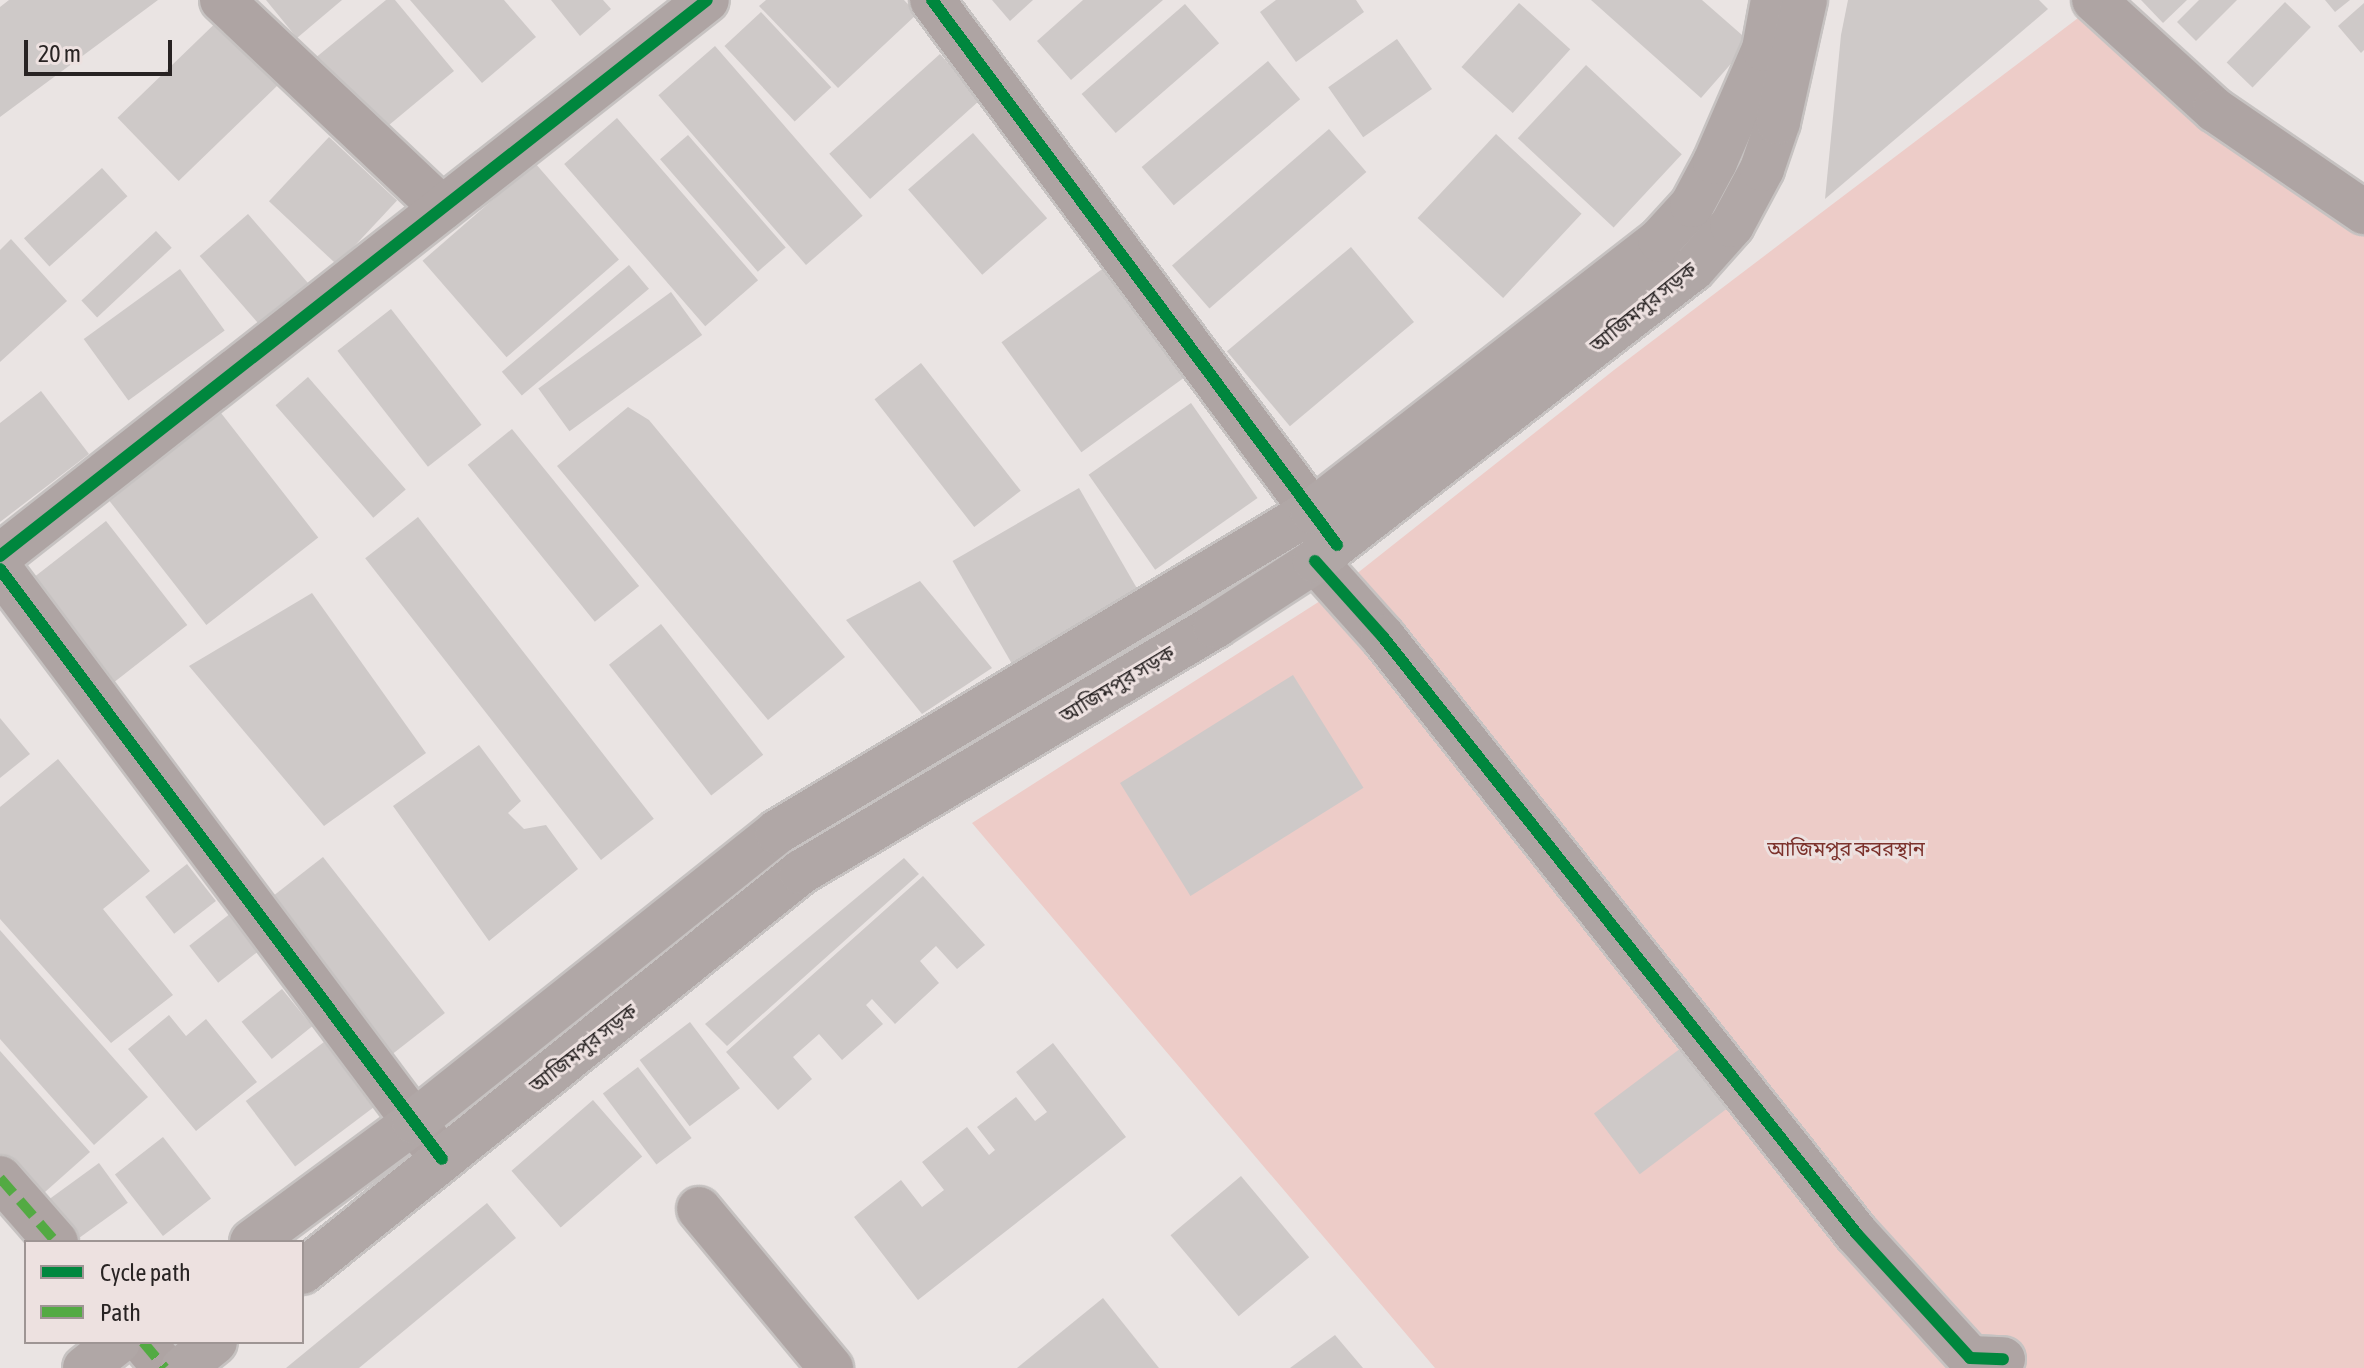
<!DOCTYPE html>
<html>
<head>
<meta charset="utf-8">
<style>
	body { margin:0 }
	#map { position:relative; width:2364px; height:1368px; overflow:hidden; background:#eae4e3; font-family:"Asap Condensed","Noto Sans Bengali",sans-serif }
	div>[style] { position:absolute }
	.green>* { inset:0; background:#edccc8 }
	.building>* { inset:0; background:#cec9c8; transform-origin:0 0 }
	.roads { filter:drop-shadow(2px 0 #c6c2c1) drop-shadow(-2px 0 #c6c2c1) drop-shadow(0 2px #c6c2c1) drop-shadow(0 -2px #c6c2c1) }
	.minor>* { height:44px; margin:-22px; padding:0 22px; transform-origin:22px; border-radius:22px; background:#aea4a3 }
	.major>* { height:44px; margin:-22px; padding:0 22px; transform-origin:22px; border-radius:22px; background:#b0a7a6 }
	.quiet>* { height:10px; margin-top:-5px; transform-origin:0; background:repeating-linear-gradient(90deg,#53aa43 0 20px,transparent 0 30px) }
	.cycleway>* { height:12px; margin:-6px; padding:0 6px; transform-origin:6px; border-radius:6px; background:#00873e }
	span { translate:-50% -50%; white-space:nowrap; text-align:center; line-height:1.15; -webkit-text-stroke:6px #ede1e0; paint-order:stroke }
	.street-label { font-size:20px; color:#282323 }
	.park-label { font-size:20px; color:#7c322c }
	.legend { position:absolute; left:24px; top:1240px; width:280px; height:104px; box-sizing:border-box; background:#ede1e0; border:2px solid #9e9594; margin:0; padding:10px 14px; list-style:none; font-size:24px; color:#282323 }
	.legend li { display:flex; align-items:center; gap:16px; height:40px }
	.legend b { width:40px; border:2px solid #9e9594 }
	.scale { position:absolute; left:24px; top:40px; width:148px; height:36px; box-sizing:border-box; border:4px solid #282323; border-top:0; padding-left:10px; font-size:24px; line-height:28px; white-space:nowrap; color:#282323; -webkit-text-stroke:6px #ede1e0; paint-order:stroke }
</style>
</head>
<body>
<div id="map">
	<div class="green">
		<div style="clip-path:polygon(2082px 15px,2364px 233px,2364px 1368px,1435px 1368px,972px 823px,1331px 594px,1614px 370px)"></div>
	</div>
	<div class="building">
		<div style="clip-path:polygon(9px 0,158px 0,0 117px,0 7px)"></div>
		<div style="clip-path:polygon(266px 0,342px 0,297px 38px)"></div>
		<div style="clip-path:polygon(386px 0,395px 0,454px 71px,377px 135px,314px 59px)"></div>
		<div style="clip-path:polygon(410px 0,504px 0,536px 37px,482px 83px)"></div>
		<div style="clip-path:polygon(551px 0,603px 0,611px 9px,580px 36px)"></div>
		<div style="clip-path:polygon(766px 0,904px 0,917px 14px,838px 88px,759px 6px)"></div>
		<div style="clip-path:polygon(992px 0,1033px 0,1010px 21px)"></div>
		<div style="clip-path:polygon(1083px 0,1163px 0,1071px 80px,1037px 41px)"></div>
		<div style="clip-path:polygon(1276px 0,1356px 0,1364px 12px,1296px 62px,1260px 12px)"></div>
		<div style="clip-path:polygon(1591px 0,1702px 0,1750px 42px,1701px 98px)"></div>
		<div style="clip-path:polygon(1848px 0,2039px 0,2048px 9px,1825px 199px,1841px 35px)"></div>
		<div style="clip-path:polygon(2141px 0,2187px 0,2163px 23px)"></div>
		<div style="clip-path:polygon(2199px 0,2237px 0,2196px 41px,2177px 22px)"></div>
		<div style="clip-path:polygon(2325px 0,2350px 0,2335px 12px)"></div>
		<div style="left:2285px;top:2px;width:36px;height:84px;rotate:44deg"></div>
		<div style="left:1519px;top:3px;width:69px;height:86px;rotate:42deg"></div>
		<div style="clip-path:polygon(2364px 3px,2364px 50px,2361px 53px,2338px 26px)"></div>
		<div style="left:1185px;top:4px;width:52px;height:137px;rotate:49deg"></div>
		<div style="left:229px;top:10px;width:88px;height:155px;rotate:46deg"></div>
		<div style="left:761px;top:12px;width:103px;height:50px;rotate:47deg"></div>
		<div style="left:1397px;top:39px;width:61px;height:84px;rotate:55deg"></div>
		<div style="left:715px;top:46px;width:225px;height:75px;rotate:49deg"></div>
		<div style="left:940px;top:54px;width:61px;height:149px;rotate:48deg"></div>
		<div style="left:1268px;top:61px;width:50px;height:165px;rotate:50deg"></div>
		<div style="left:1586px;top:65px;width:131px;height:100px;rotate:43deg"></div>
		<div style="left:617px;top:118px;width:215px;height:70px;rotate:49deg"></div>
		<div style="left:1329px;top:129px;width:57px;height:208px;rotate:49deg"></div>
		<div style="left:973px;top:133px;width:113px;height:86px;rotate:49deg"></div>
		<div style="left:1496px;top:134px;width:117px;height:115px;rotate:43deg"></div>
		<div style="left:688px;top:135px;width:149px;height:37px;rotate:49deg"></div>
		<div style="left:329px;top:137px;width:93px;height:88px;rotate:43deg"></div>
		<div style="left:535px;top:163px;width:128px;height:149px;rotate:49deg"></div>
		<div style="left:102px;top:168px;width:38px;height:105px;rotate:48deg"></div>
		<div style="left:248px;top:214px;width:112px;height:64px;rotate:49deg"></div>
		<div style="left:156px;top:231px;width:23px;height:102px;rotate:47deg"></div>
		<div style="clip-path:polygon(11px 239px,67px 301px,0 362px,0 250px)"></div>
		<div style="left:1351px;top:247px;width:98px;height:162px;rotate:50deg"></div>
		<div style="left:629px;top:265px;width:31px;height:166px;rotate:50deg"></div>
		<div style="left:1105px;top:267px;width:136px;height:128px;rotate:54deg"></div>
		<div style="left:180px;top:269px;width:76px;height:119px;rotate:54deg"></div>
		<div style="left:671px;top:292px;width:53px;height:164px;rotate:54deg"></div>
		<div style="left:391px;top:309px;width:147px;height:68px;rotate:52deg"></div>
		<div style="left:921px;top:363px;width:162px;height:59px;rotate:52deg"></div>
		<div style="left:308px;top:377px;width:149px;height:43px;rotate:49deg"></div>
		<div style="clip-path:polygon(41px 391px,89px 454px,0 522px,0 423px)"></div>
		<div style="left:1191px;top:403px;width:116px;height:125px;rotate:55deg"></div>
		<div style="clip-path:polygon(628px 407px,649px 420px,845px 657px,768px 720px,557px 466px)"></div>
		<div style="left:221px;top:413px;width:158px;height:142px;rotate:52deg"></div>
		<div style="left:512px;top:429px;width:202px;height:57px;rotate:51deg"></div>
		<div style="left:1079px;top:488px;width:119px;height:146px;rotate:60deg"></div>
		<div style="left:418px;top:517px;width:383px;height:67px;rotate:52deg"></div>
		<div style="left:106px;top:521px;width:132px;height:93px;rotate:52deg"></div>
		<div style="clip-path:polygon(920px 581px,992px 668px,922px 714px,846px 620px)"></div>
		<div style="clip-path:polygon(312px 593px,426px 753px,324px 826px,189px 666px)"></div>
		<div style="left:661px;top:624px;width:166px;height:66px;rotate:52deg"></div>
		<div style="left:1293px;top:675px;width:133px;height:204px;rotate:58deg"></div>
		<div style="clip-path:polygon(0 718px,30px 754px,0 778px)"></div>
		<div style="clip-path:polygon(479px 745px,521px 801px,508px 813px,524px 829px,546px 825px,578px 869px,489px 941px,393px 806px)"></div>
		<div style="clip-path:polygon(58px 759px,150px 871px,103px 909px,173px 995px,111px 1043px,0 919px,0 807px)"></div>
		<div style="left:323px;top:857px;width:198px;height:71px;rotate:52deg"></div>
		<div style="clip-path:polygon(904px 858px,919px 874px,727px 1046px,705px 1024px)"></div>
		<div style="left:187px;top:864px;width:47px;height:53px;rotate:52deg"></div>
		<div style="clip-path:polygon(923px 876px,985px 945px,957px 969px,936px 946px,920px 961px,939px 983px,895px 1024px,872px 999px,866px 1005px,883px 1024px,842px 1060px,819px 1034px,793px 1057px,812px 1079px,778px 1110px,726px 1052px)"></div>
		<div style="left:231px;top:913px;width:47px;height:53px;rotate:52deg"></div>
		<div style="clip-path:polygon(0 930px,148px 1097px,94px 1145px,0 1039px)"></div>
		<div style="left:282px;top:989px;width:48px;height:52px;rotate:51deg"></div>
		<div style="clip-path:polygon(169px 1015px,186px 1036px,206px 1019px,257px 1082px,196px 1131px,128px 1049px)"></div>
		<div style="left:690px;top:1022px;width:83px;height:63px;rotate:53deg"></div>
		<div style="left:324px;top:1042px;width:82px;height:98px;rotate:53deg"></div>
		<div style="left:1689px;top:1042px;width:76px;height:119px;rotate:53deg"></div>
		<div style="clip-path:polygon(1053px 1043px,1126px 1137px,918px 1300px,854px 1217px,901px 1180px,922px 1207px,944px 1190px,922px 1162px,967px 1127px,989px 1155px,995px 1150px,977px 1127px,1016px 1097px,1035px 1121px,1047px 1112px,1016px 1072px)"></div>
		<div style="clip-path:polygon(0 1051px,90px 1152px,36px 1200px,0 1160px)"></div>
		<div style="left:638px;top:1067px;width:89px;height:44px;rotate:53deg"></div>
		<div style="left:593px;top:1100px;width:75px;height:108px;rotate:49deg"></div>
		<div style="left:163px;top:1137px;width:78px;height:61px;rotate:52deg"></div>
		<div style="left:99px;top:1163px;width:49px;height:65px;rotate:54deg"></div>
		<div style="left:1241px;top:1176px;width:106px;height:92px;rotate:50deg"></div>
		<div style="clip-path:polygon(487px 1203px,516px 1238px,359px 1368px,286px 1368px)"></div>
		<div style="clip-path:polygon(1103px 1298px,1159px 1368px,1017px 1368px)"></div>
		<div style="clip-path:polygon(1335px 1335px,1363px 1368px,1290px 1368px)"></div>
	</div>
	<div class="roads">
		<div class="minor">
			<div style="left:222px;top:0;width:303px;rotate:43.4deg"></div>
			<div style="left:932px;top:0;width:673px;rotate:53.33deg"></div>
			<div style="left:2094px;top:0;width:164px;rotate:42.3deg"></div>
			<div style="left:2215px;top:110px;width:181px;rotate:34.4deg"></div>
			<div style="left:0;top:556px;width:899px;rotate:-38.18deg"></div>
			<div style="left:1315px;top:561px;width:102px;rotate:48.2deg"></div>
			<div style="left:1383px;top:637px;width:761px;rotate:51.56deg"></div>
			<div style="left:1856px;top:1233px;width:169px;rotate:47.6deg"></div>
			<div style="left:1970px;top:1358px;width:33px;rotate:2deg"></div>
			<div style="left:0;top:569px;width:737px;rotate:53.16deg"></div>
			<div style="left:0;top:1178px;width:85px;rotate:48.8deg"></div>
			<div style="left:699px;top:1209px;width:207px;rotate:50.3deg"></div>
			<div style="left:143px;top:1342px;width:34px;rotate:50deg"></div>
		</div>
		<div class="major">
			<div style="left:252px;top:1242px;width:202px;rotate:-36.5deg"></div>
			<div style="left:414px;top:1122px;width:465px;rotate:-38.6deg"></div>
			<div style="left:777px;top:832px;width:624px;rotate:-30.96deg"></div>
			<div style="left:1312px;top:511px;width:441px;rotate:-37.9deg"></div>
			<div style="left:1660px;top:240px;width:47px;rotate:-47.6deg"></div>
			<div style="left:1692px;top:205px;width:49px;rotate:-61.9deg"></div>
			<div style="left:1715px;top:162px;width:123px;rotate:-66.6deg"></div>
			<div style="left:1764px;top:49px;width:50px;rotate:-79.6deg"></div>
			<div style="left:302px;top:1272px;width:640px;rotate:-38.72deg"></div>
			<div style="left:801px;top:872px;width:482px;rotate:-30.7deg"></div>
			<div style="left:1215px;top:626px;width:119px;rotate:-33deg"></div>
			<div style="left:1315px;top:561px;width:478px;rotate:-37.7deg"></div>
			<div style="left:1693px;top:269px;width:59px;rotate:-48.4deg"></div>
			<div style="left:1732px;top:225px;width:64px;rotate:-61.8deg"></div>
			<div style="left:1762px;top:169px;width:50px;rotate:-71.2deg"></div>
			<div style="left:1778px;top:122px;width:125px;rotate:-77.5deg"></div>
			<div style="left:85px;top:1368px;width:42px;rotate:-38.2deg"></div>
			<div style="left:183px;top:1368px;width:41px;rotate:-39.1deg"></div>
		</div>
	</div>
	<div class="quiet">
		<div style="left:0;top:1178px;width:85px;rotate:48.8deg"></div>
		<div style="left:143px;top:1342px;width:34px;rotate:50deg"></div>
	</div>
	<div class="cycleway">
		<div style="left:932px;top:0;width:679px;rotate:53.38deg"></div>
		<div style="left:0;top:556px;width:899px;rotate:-38.18deg"></div>
		<div style="left:1315px;top:561px;width:102px;rotate:48.2deg"></div>
		<div style="left:1383px;top:637px;width:761px;rotate:51.56deg"></div>
		<div style="left:1856px;top:1233px;width:169px;rotate:47.6deg"></div>
		<div style="left:1970px;top:1358px;width:33px;rotate:2deg"></div>
		<div style="left:0;top:569px;width:737px;rotate:53.16deg"></div>
	</div>
	<div class="street-label">
		<span style="left:1643px;top:307px;rotate:-39deg">আজিমপুর সড়ক</span>
		<span style="left:1117px;top:684px;rotate:-31deg">আজিমপুর সড়ক</span>
		<span style="left:583px;top:1048px;rotate:-38deg">আজিমপুর সড়ক</span>
	</div>
	<div class="park-label">
		<span style="left:1846px;top:848px">আজিমপুর কবরস্থান</span>
	</div>
	<ul class="legend">
	<li><b style="height:10px;background:#00873e"></b>Cycle path</li>
	<li><b style="height:10px;background:#53aa43"></b>Path</li>
	</ul>
	<div class="scale">20 m</div>
</div>
</body>
</html>
